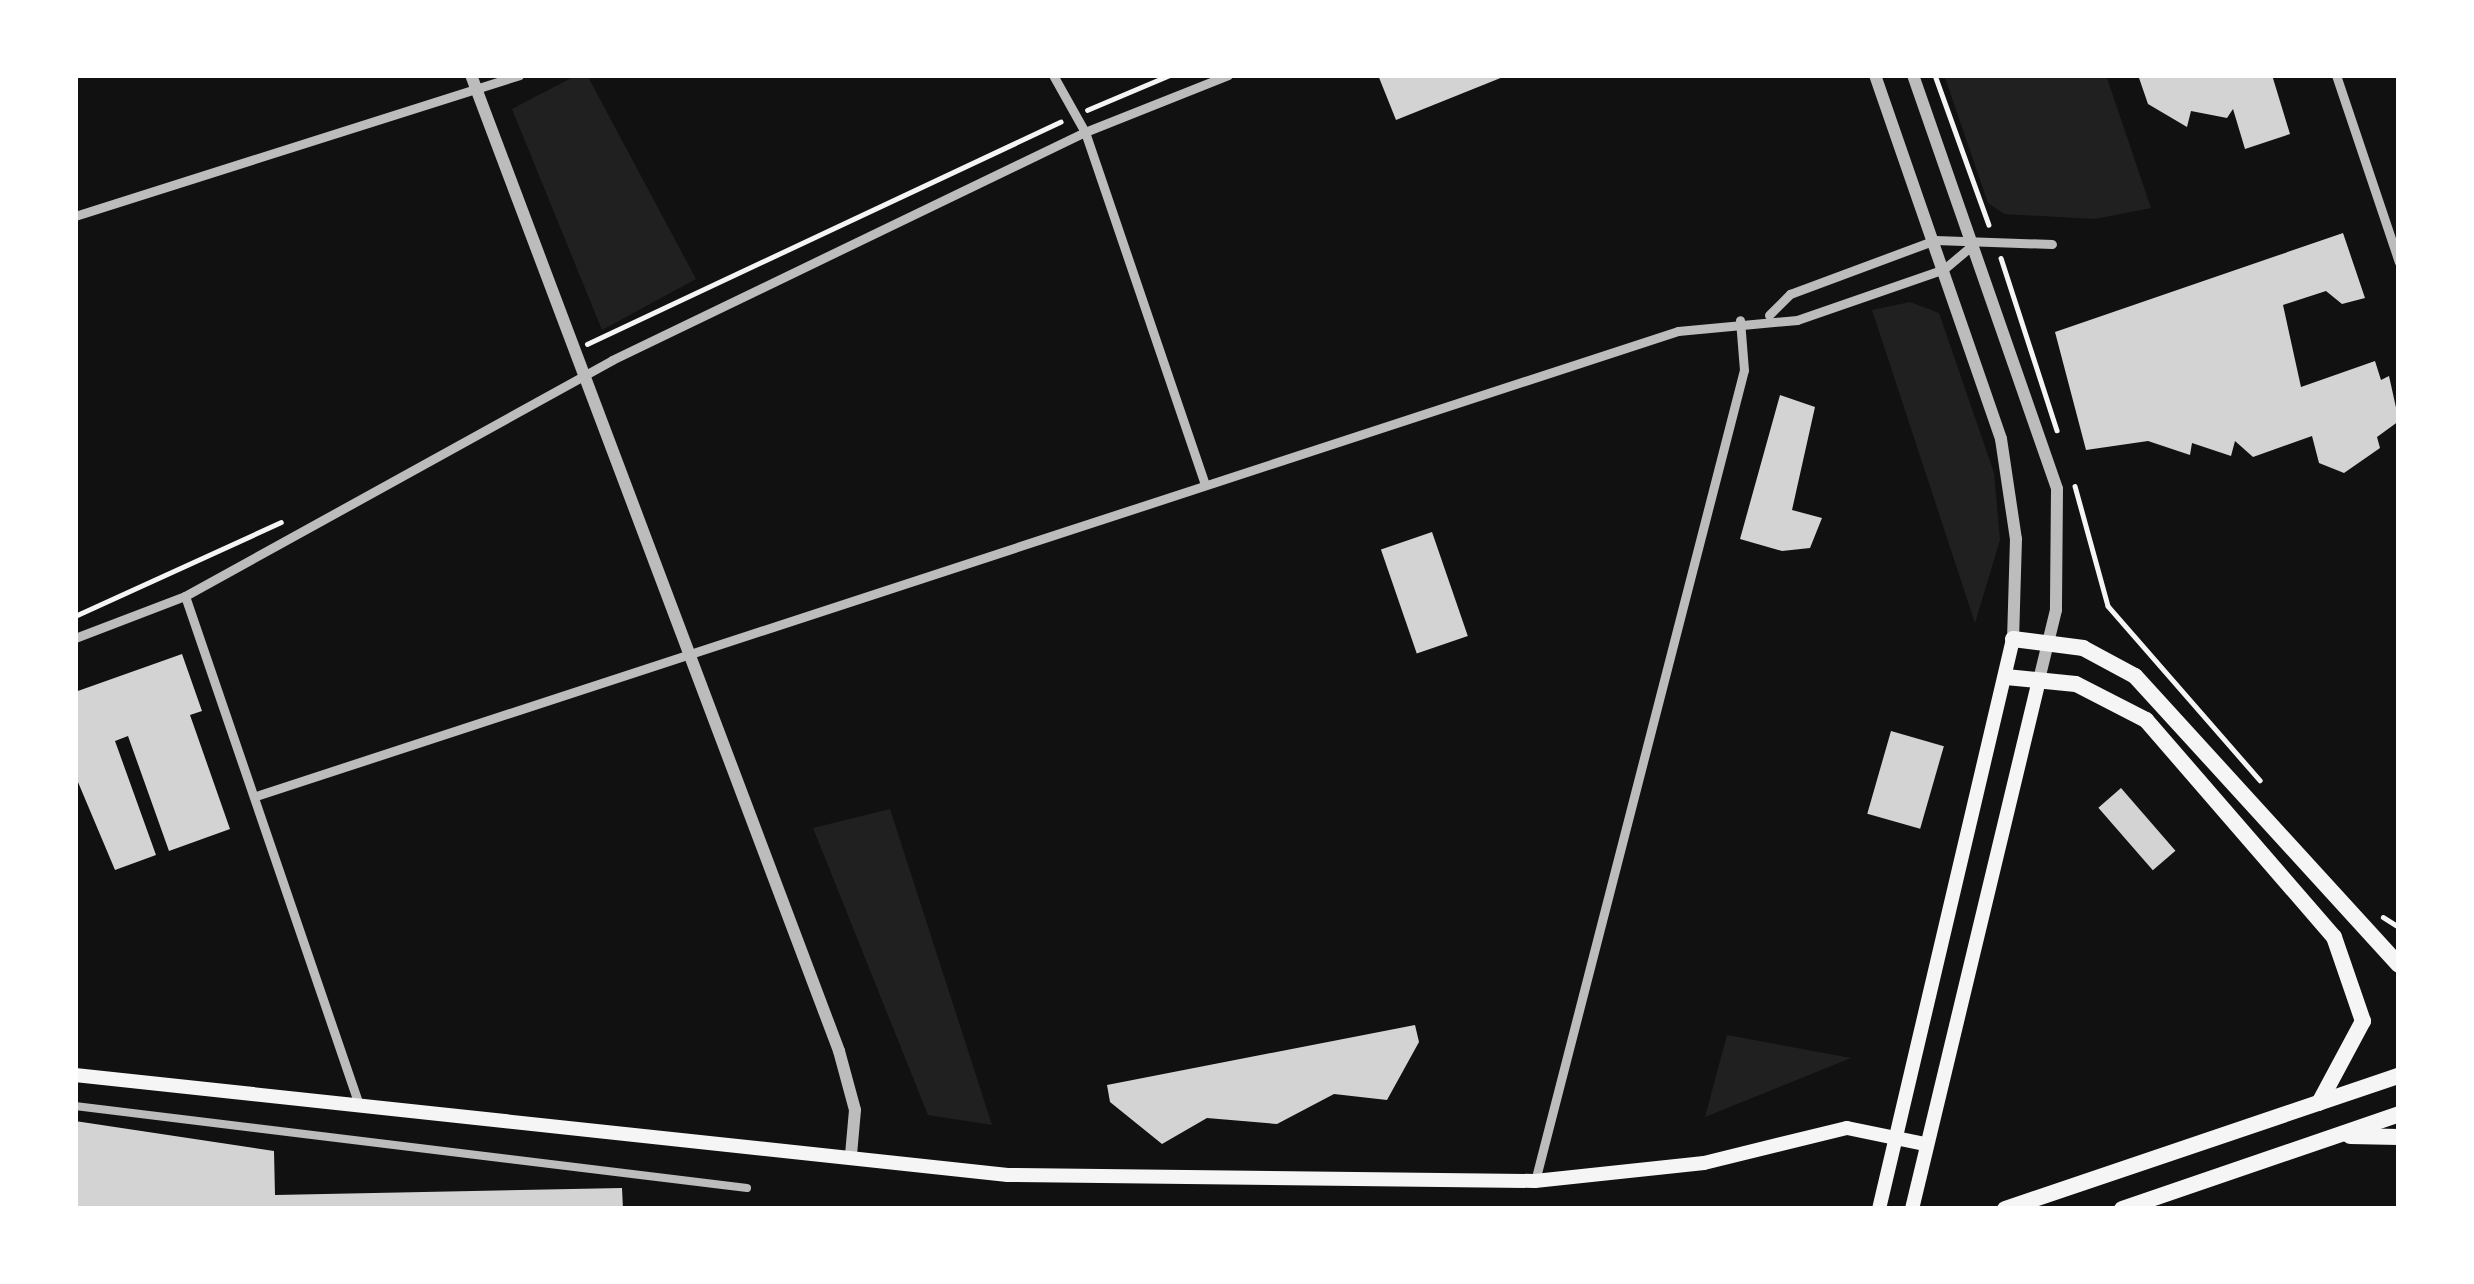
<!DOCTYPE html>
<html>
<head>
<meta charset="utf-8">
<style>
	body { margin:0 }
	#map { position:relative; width:2474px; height:1284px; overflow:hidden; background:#111; font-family:"PT Sans Narrow",sans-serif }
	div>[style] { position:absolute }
	.green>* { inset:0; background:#202020 }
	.building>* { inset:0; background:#d3d3d3; transform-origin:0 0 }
	.path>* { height:4.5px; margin:-2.25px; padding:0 2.25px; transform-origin:2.25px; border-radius:2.25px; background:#f5f5f5 }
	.pedestrian>* { height:8px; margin:-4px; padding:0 4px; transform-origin:4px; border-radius:4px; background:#bcbcbc }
	.minor>* { height:9px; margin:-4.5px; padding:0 4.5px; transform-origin:4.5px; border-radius:4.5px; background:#bcbcbc }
	.tertiary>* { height:12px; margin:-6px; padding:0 6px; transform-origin:6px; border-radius:6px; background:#bcbcbc }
	.secondary>* { height:14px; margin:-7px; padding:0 7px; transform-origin:7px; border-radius:7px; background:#f5f5f5 }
	.trunk>* { height:16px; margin:-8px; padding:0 8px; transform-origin:8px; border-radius:8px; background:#f5f5f5 }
	span { translate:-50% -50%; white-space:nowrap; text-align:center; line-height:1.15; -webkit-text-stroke:9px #fff; paint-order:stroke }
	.frame { position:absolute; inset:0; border:78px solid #fff; pointer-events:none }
</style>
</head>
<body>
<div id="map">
	<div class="green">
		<div style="clip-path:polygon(577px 75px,587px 75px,696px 279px,602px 330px,512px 109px)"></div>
		<div style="clip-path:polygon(1944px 75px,2106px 75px,2151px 208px,2095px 219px,2004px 214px,1988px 203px)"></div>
		<div style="clip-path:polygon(1910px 302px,1939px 313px,1994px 473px,2000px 540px,1975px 623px,1872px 310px)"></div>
		<div style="clip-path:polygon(890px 809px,992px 1125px,928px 1115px,813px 828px)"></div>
		<div style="clip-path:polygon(1727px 1035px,1851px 1058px,1705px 1117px)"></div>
	</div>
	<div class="building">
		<div style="clip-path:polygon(1378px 75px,1508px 75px,1396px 120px)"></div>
		<div style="clip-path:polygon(2138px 75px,2272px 75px,2290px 134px,2245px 149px,2233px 109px,2227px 118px,2191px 111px,2187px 127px,2148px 104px)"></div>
		<div style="clip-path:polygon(2343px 233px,2365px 298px,2342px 304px,2326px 291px,2283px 305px,2301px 387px,2375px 361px,2381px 380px,2389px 376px,2399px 421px,2377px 437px,2380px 448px,2344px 473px,2319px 463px,2312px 436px,2253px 457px,2235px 441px,2231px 456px,2192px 443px,2190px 455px,2148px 441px,2086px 450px,2055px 332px)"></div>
		<div style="clip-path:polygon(1780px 395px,1815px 407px,1792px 510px,1822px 518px,1810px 548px,1782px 551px,1740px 539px)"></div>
		<div style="left:1432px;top:532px;width:110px;height:54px;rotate:71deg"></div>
		<div style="clip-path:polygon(182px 654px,202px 711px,190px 715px,230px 829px,169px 851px,128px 736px,115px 741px,156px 855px,115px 870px,75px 775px,75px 692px)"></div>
		<div style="left:1891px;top:731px;width:55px;height:86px;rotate:16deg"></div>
		<div style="left:2121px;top:788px;width:83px;height:30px;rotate:49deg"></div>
		<div style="clip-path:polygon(1415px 1025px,1419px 1042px,1387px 1100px,1334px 1094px,1277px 1124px,1207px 1118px,1162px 1144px,1110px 1102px,1107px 1085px)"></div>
		<div style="clip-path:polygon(75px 1121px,274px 1151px,275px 1195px,622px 1188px,623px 1209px,75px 1209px)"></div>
	</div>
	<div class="path">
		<div style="left:1935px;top:75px;width:159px;rotate:70.2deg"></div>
		<div style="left:1087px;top:110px;width:90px;rotate:-22.9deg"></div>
		<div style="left:2001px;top:258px;width:181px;rotate:72deg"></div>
		<div style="left:587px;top:344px;width:523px;rotate:-25.14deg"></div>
		<div style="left:2075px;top:486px;width:124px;rotate:74.6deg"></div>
		<div style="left:2108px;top:606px;width:231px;rotate:48.9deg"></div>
		<div style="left:75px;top:616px;width:226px;rotate:-24.5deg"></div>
		<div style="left:2383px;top:917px;width:19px;rotate:32deg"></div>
	</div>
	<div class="pedestrian">
		<div style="left:75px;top:1106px;width:677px;rotate:6.96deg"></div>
	</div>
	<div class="minor">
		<div style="left:1053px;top:75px;width:65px;rotate:60.7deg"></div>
		<div style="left:1085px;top:132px;width:373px;rotate:71.2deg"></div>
		<div style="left:2336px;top:75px;width:197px;rotate:71.4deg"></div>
		<div style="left:75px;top:216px;width:466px;rotate:-17.6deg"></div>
		<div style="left:1769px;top:315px;width:30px;rotate:-45deg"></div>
		<div style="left:1790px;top:294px;width:155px;rotate:-20.4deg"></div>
		<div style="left:1935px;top:240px;width:117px;rotate:2deg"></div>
		<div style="left:185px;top:596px;width:535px;rotate:71.12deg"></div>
		<div style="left:75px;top:638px;width:118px;rotate:-20.9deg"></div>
		<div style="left:185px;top:596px;width:488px;rotate:-28.9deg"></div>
		<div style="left:612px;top:360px;width:525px;rotate:-25.74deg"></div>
		<div style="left:1085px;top:132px;width:154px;rotate:-21.7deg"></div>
		<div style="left:259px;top:795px;width:1493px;rotate:-18.11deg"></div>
		<div style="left:1678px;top:331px;width:120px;rotate:-5.3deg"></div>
		<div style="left:1797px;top:320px;width:156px;rotate:-19.1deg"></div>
		<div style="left:1944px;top:269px;width:40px;rotate:-40deg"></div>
		<div style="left:1535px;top:1181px;width:837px;rotate:-75.55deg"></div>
		<div style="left:1744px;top:370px;width:50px;rotate:-94.6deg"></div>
	</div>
	<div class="tertiary">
		<div style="left:471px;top:75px;width:1043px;rotate:69.34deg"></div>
		<div style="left:839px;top:1051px;width:61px;rotate:74.8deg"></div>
		<div style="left:855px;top:1110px;width:45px;rotate:95.1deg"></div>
		<div style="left:1875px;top:75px;width:385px;rotate:70.9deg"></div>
		<div style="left:2001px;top:439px;width:101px;rotate:81.5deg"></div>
		<div style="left:2016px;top:539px;width:100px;rotate:91.7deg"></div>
		<div style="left:1913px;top:75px;width:438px;rotate:70.8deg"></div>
		<div style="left:2057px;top:489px;width:121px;rotate:90.5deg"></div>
		<div style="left:2056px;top:610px;width:72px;rotate:103.7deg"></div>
	</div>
	<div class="secondary">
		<div style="left:75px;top:1075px;width:938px;rotate:6.12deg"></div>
		<div style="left:1008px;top:1175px;width:527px;rotate:0.65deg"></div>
		<div style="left:1535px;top:1181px;width:170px;rotate:-6.1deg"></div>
		<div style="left:1704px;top:1163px;width:147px;rotate:-13.8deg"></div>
		<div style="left:1847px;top:1128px;width:80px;rotate:11.6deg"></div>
		<div style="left:1879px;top:1209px;width:586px;rotate:-76.77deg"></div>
		<div style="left:1912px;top:1209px;width:544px;rotate:-76.5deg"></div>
	</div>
	<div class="trunk">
		<div style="left:2013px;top:639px;width:71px;rotate:7.3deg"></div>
		<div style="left:2083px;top:648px;width:59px;rotate:28.3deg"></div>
		<div style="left:2135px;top:676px;width:391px;rotate:47.6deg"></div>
		<div style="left:2006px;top:677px;width:70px;rotate:5.7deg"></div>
		<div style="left:2076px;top:684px;width:79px;rotate:27.2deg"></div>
		<div style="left:2146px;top:720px;width:287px;rotate:49.1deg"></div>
		<div style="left:2334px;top:937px;width:89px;rotate:71deg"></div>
		<div style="left:2363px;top:1021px;width:93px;rotate:118.2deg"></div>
		<div style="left:2350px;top:1136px;width:49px;rotate:1.2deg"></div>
		<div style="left:2005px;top:1209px;width:416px;rotate:-18.7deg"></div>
		<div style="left:2122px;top:1209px;width:293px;rotate:-18.9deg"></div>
	</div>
	<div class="frame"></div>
</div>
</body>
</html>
